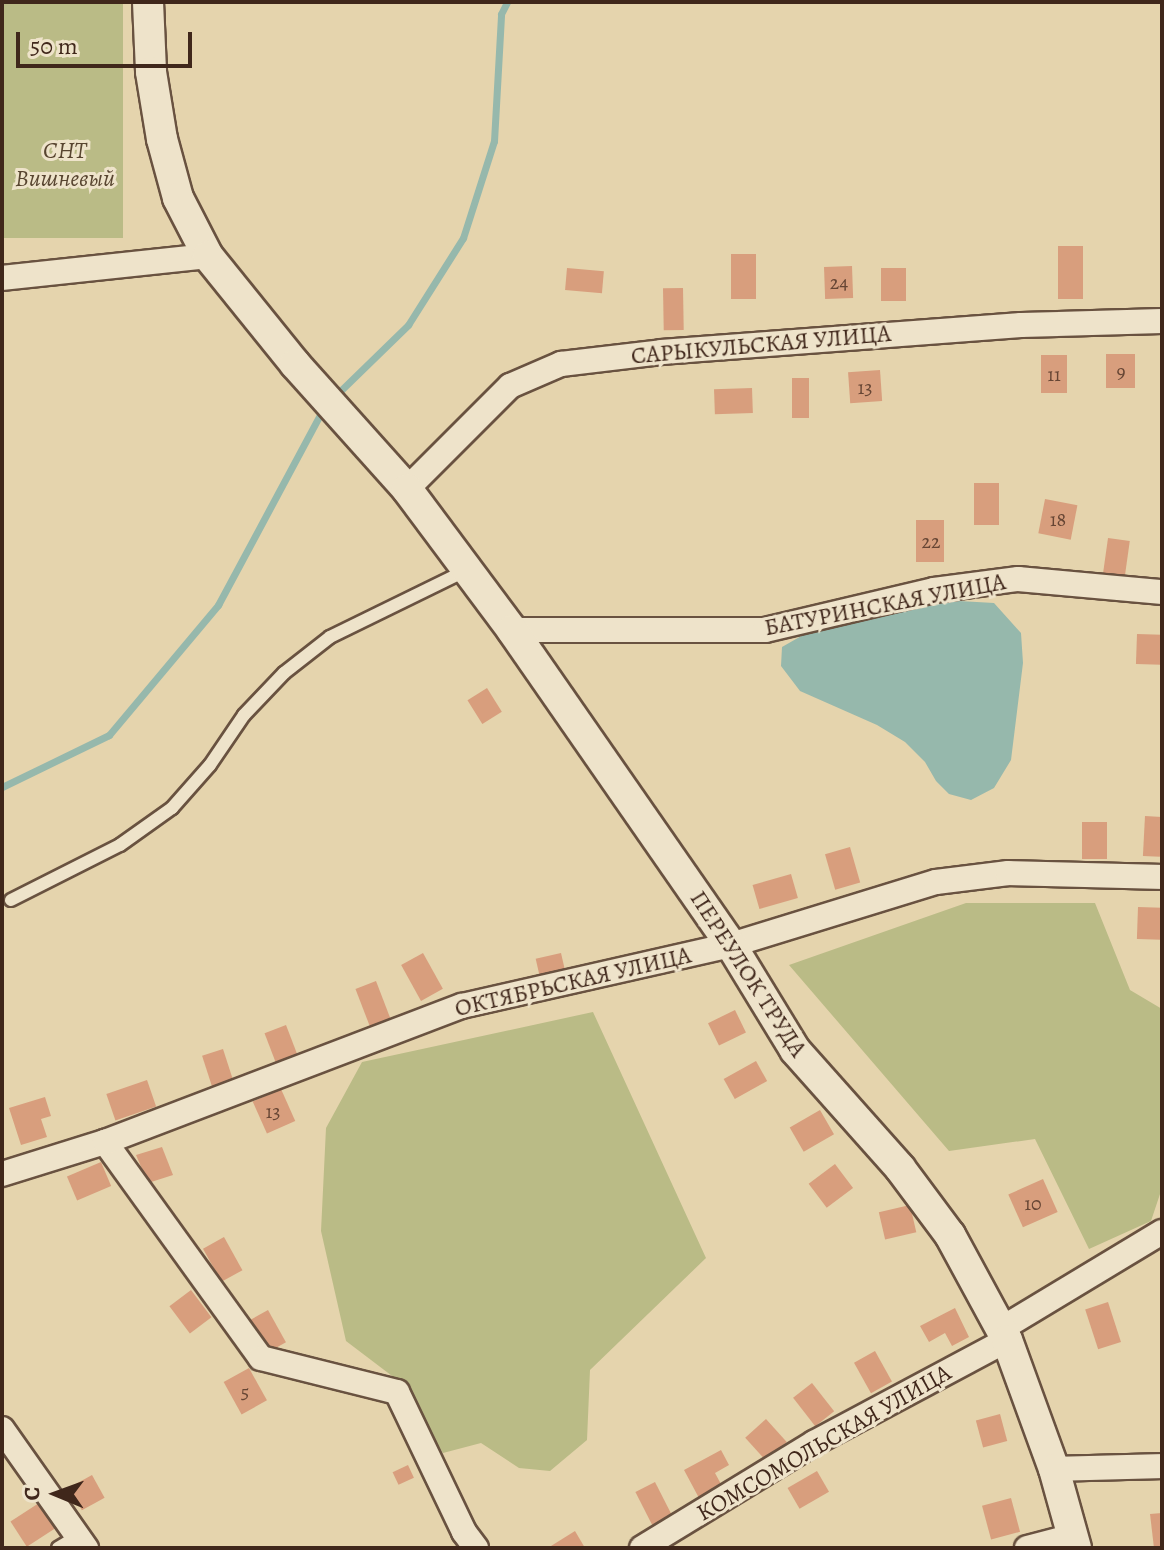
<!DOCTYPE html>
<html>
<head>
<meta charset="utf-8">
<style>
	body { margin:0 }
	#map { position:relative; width:1164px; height:1550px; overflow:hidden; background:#e5d4ad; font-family:Alegreya,serif }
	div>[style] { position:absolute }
	.green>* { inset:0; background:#babb86; transform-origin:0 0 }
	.water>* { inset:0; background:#96b8ac }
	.stream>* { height:7px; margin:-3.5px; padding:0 3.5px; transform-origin:3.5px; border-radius:3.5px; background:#96b8ac }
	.building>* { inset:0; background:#d89e7d; transform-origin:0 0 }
	.roads { filter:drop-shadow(2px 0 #695240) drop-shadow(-2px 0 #695240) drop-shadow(0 2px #695240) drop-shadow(0 -2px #695240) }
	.service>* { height:12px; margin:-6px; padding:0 6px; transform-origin:6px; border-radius:6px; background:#eee3ca }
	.minor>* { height:24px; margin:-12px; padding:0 12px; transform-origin:12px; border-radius:12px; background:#eee3ca }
	.tertiary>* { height:30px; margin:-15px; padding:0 15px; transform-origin:15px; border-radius:15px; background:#eee3ca }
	span { translate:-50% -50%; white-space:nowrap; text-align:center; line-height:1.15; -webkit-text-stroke:6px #eee3ca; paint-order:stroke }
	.number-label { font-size:20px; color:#664534 }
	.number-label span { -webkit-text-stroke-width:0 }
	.park-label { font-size:24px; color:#584530; font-style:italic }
	.street-label { font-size:24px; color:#40271b }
	.frame { position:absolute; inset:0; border:4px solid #40271b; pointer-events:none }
	.north { position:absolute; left:16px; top:1454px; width:80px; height:80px; -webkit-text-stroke:6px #eee3ca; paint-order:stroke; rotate:271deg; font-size:22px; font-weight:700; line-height:32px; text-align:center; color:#40271b }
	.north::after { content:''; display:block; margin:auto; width:28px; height:36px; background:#40271b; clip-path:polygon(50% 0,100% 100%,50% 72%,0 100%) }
	.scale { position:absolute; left:16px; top:32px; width:176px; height:36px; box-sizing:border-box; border:4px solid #40271b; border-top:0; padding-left:10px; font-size:24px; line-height:28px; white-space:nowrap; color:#40271b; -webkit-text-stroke:6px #eee3ca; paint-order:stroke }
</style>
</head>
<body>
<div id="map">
	<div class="green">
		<div style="left:2px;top:2px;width:121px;height:236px"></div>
		<div style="clip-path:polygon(966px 903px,1095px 903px,1130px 990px,1162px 1009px,1162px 1188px,1151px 1221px,1089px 1249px,1035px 1139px,949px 1151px,789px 965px)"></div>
		<div style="clip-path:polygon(593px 1012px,706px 1258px,590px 1370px,587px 1440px,550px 1471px,519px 1468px,481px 1443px,443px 1453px,400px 1382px,346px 1341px,321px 1231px,326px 1128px,362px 1062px)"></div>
	</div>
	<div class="water">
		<div style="clip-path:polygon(942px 600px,994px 603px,1021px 633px,1023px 663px,1011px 760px,994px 788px,971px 800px,949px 794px,936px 781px,925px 762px,905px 742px,877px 725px,800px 691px,781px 666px,782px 647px,803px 635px)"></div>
	</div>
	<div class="stream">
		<div style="left:333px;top:398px;width:105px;rotate:-44.2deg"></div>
		<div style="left:408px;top:325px;width:103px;rotate:-57.7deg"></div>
		<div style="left:463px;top:238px;width:102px;rotate:-72.3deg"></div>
		<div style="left:494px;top:141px;width:127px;rotate:-86.8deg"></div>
		<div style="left:501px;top:14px;width:13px;rotate:-63deg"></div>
		<div style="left:2px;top:787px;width:119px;rotate:-25.9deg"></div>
		<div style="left:109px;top:735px;width:170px;rotate:-50deg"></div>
		<div style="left:218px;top:605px;width:225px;rotate:-61.8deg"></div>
	</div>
	<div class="building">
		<div style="left:1058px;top:246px;width:25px;height:53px"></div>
		<div style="left:731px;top:254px;width:25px;height:45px"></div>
		<div style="left:852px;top:266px;width:32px;height:28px;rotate:88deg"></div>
		<div style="left:567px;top:268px;width:37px;height:22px;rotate:5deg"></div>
		<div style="left:881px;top:268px;width:25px;height:33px"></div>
		<div style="left:683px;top:288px;width:42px;height:20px;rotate:89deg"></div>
		<div style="left:1106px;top:354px;width:29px;height:34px"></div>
		<div style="left:1041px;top:355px;width:26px;height:38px"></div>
		<div style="left:880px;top:370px;width:31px;height:32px;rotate:86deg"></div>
		<div style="left:792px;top:378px;width:17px;height:40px"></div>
		<div style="left:752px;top:388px;width:25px;height:38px;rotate:88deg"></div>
		<div style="left:974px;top:483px;width:25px;height:42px"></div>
		<div style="left:1045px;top:499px;width:33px;height:35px;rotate:11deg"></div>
		<div style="left:916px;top:520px;width:28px;height:42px"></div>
		<div style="left:1108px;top:538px;width:22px;height:37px;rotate:8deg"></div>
		<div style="left:1137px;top:634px;width:25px;height:30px;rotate:2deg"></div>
		<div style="left:487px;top:688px;width:28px;height:23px;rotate:58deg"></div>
		<div style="left:1145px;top:816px;width:17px;height:40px;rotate:3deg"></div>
		<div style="left:1082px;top:822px;width:25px;height:37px"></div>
		<div style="left:850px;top:847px;width:37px;height:26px;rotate:74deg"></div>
		<div style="left:791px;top:874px;width:25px;height:40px;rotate:74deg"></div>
		<div style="left:1138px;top:907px;width:24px;height:32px;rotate:2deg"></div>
		<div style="left:423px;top:953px;width:41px;height:25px;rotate:61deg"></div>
		<div style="left:561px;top:953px;width:22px;height:26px;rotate:77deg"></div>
		<div style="left:376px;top:981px;width:42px;height:22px;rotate:69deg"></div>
		<div style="left:735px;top:1010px;width:25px;height:30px;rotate:64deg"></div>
		<div style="left:286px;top:1025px;width:39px;height:23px;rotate:69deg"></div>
		<div style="left:223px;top:1049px;width:33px;height:22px;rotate:72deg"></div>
		<div style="left:756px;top:1061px;width:23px;height:37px;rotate:61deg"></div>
		<div style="left:147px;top:1080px;width:28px;height:43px;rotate:71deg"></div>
		<div style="left:281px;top:1089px;width:35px;height:31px;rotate:66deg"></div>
		<div style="clip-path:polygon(45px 1097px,51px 1116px,41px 1119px,47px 1137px,21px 1145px,9px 1108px)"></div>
		<div style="left:820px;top:1110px;width:28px;height:35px;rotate:60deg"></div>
		<div style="clip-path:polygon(162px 1147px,173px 1175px,148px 1183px,136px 1155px)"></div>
		<div style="left:101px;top:1162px;width:26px;height:37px;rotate:67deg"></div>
		<div style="left:835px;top:1164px;width:30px;height:33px;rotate:53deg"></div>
		<div style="left:1043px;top:1179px;width:36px;height:38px;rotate:66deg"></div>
		<div style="left:910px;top:1205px;width:28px;height:32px;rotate:77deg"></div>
		<div style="left:224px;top:1237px;width:38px;height:24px;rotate:61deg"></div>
		<div style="left:191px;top:1290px;width:34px;height:27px;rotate:53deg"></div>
		<div style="left:1108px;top:1302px;width:42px;height:24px;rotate:72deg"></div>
		<div style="clip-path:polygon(955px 1308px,969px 1337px,952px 1346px,945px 1333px,929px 1342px,920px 1326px)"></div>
		<div style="left:268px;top:1310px;width:37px;height:23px;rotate:61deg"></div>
		<div style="left:875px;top:1351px;width:35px;height:24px;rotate:61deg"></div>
		<div style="left:249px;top:1368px;width:37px;height:29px;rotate:61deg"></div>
		<div style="left:812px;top:1383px;width:36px;height:24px;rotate:52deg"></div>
		<div style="left:1000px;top:1414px;width:28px;height:25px;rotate:75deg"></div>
		<div style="left:766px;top:1419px;width:31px;height:28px;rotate:48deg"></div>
		<div style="clip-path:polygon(721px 1450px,729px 1465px,715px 1473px,722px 1486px,699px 1498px,684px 1470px)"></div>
		<div style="left:408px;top:1465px;width:14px;height:17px;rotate:65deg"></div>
		<div style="left:817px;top:1471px;width:24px;height:34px;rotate:60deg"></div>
		<div style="left:92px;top:1475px;width:26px;height:26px;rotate:61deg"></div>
		<div style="left:655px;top:1482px;width:37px;height:22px;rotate:63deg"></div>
		<div style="left:1011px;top:1498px;width:35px;height:30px;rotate:75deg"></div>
		<div style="left:39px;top:1503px;width:30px;height:34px;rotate:57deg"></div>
		<div style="clip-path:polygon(1162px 1513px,1162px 1548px,1154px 1548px,1150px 1514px)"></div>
		<div style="clip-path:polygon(575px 1531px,585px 1548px,553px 1548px,551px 1546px)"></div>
	</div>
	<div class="roads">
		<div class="service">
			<div style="left:11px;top:900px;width:122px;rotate:-26.8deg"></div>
			<div style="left:120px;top:845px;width:64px;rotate:-35.4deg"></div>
			<div style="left:172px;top:808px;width:57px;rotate:-48.5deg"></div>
			<div style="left:210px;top:765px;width:60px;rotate:-55.8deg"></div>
			<div style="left:244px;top:715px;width:58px;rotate:-46.4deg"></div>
			<div style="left:284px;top:673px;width:58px;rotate:-38deg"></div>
			<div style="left:330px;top:637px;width:153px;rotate:-26.1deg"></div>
			<div style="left:58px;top:1548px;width:23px;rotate:-31deg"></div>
		</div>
		<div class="minor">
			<div style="left:2px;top:278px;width:207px;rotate:-6.1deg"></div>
			<div style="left:407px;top:489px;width:146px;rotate:-45deg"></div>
			<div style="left:510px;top:386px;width:56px;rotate:-23.3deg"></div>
			<div style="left:561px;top:364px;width:101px;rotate:-6.8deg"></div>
			<div style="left:661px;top:352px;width:361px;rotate:-4.3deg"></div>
			<div style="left:1021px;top:325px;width:141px;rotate:-1.6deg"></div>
			<div style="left:512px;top:630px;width:253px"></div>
			<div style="left:765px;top:630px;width:174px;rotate:-13.3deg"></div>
			<div style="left:934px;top:590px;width:85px;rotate:-7.5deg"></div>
			<div style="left:1018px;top:579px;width:145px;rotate:5.2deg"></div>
			<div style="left:105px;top:1142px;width:266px;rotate:54.2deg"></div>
			<div style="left:261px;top:1358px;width:140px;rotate:14deg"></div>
			<div style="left:397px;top:1392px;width:155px;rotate:64.4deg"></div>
			<div style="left:464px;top:1532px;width:20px;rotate:53deg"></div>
			<div style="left:2px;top:1174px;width:108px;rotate:-17.3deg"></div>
			<div style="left:105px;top:1142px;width:382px;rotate:-20.9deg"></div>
			<div style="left:462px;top:1006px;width:276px;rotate:-12.8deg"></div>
			<div style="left:731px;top:945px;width:214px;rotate:-17.1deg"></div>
			<div style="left:936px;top:882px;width:73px;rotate:-7.1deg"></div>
			<div style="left:1008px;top:873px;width:154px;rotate:1.5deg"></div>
			<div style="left:1001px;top:1329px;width:188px;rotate:-31.1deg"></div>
			<div style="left:2px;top:1429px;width:146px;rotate:54.8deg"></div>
			<div style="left:1054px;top:1469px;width:108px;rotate:-1.6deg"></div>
			<div style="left:642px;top:1548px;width:202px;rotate:-31.4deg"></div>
			<div style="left:814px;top:1443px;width:219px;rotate:-28.1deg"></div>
			<div style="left:1027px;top:1548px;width:48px;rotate:-14.6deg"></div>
		</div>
		<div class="tertiary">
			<div style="left:148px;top:2px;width:70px;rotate:87.5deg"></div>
			<div style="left:151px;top:72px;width:68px;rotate:80.7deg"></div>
			<div style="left:162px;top:139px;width:61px;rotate:74.8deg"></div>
			<div style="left:178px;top:198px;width:65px;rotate:62.7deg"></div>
			<div style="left:208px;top:256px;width:139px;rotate:51.1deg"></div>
			<div style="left:295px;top:364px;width:168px;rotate:48.1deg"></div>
			<div style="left:407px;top:489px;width:176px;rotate:53.3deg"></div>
			<div style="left:512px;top:630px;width:384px;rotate:55.2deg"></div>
			<div style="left:731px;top:945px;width:123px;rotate:58.6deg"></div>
			<div style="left:795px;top:1050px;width:158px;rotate:48.3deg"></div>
			<div style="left:900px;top:1168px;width:84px;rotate:53.3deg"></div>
			<div style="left:950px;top:1235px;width:119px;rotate:61.5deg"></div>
			<div style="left:1007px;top:1340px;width:137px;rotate:70deg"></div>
			<div style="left:1054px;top:1469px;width:82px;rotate:74.4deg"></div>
		</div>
	</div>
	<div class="number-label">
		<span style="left:839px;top:282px">24</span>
		<span style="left:1121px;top:371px">9</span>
		<span style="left:1054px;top:374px">11</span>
		<span style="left:865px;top:387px">13</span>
		<span style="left:1058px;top:519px">18</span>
		<span style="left:931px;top:541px">22</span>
		<span style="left:273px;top:1111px">13</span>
		<span style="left:1033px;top:1203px">10</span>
		<span style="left:245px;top:1391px">5</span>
	</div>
	<div class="park-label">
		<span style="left:65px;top:165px">СНТ<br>Вишневый</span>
	</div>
	<div class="street-label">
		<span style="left:761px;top:345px;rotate:-5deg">САРЫКУЛЬСКАЯ УЛИЦА</span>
		<span style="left:885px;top:605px;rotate:-11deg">БАТУРИНСКАЯ УЛИЦА</span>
		<span style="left:748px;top:974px;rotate:57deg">ПЕРЕУЛОК ТРУДА</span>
		<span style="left:573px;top:982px;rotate:-13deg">ОКТЯБРЬСКАЯ УЛИЦА</span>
		<span style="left:824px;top:1443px;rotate:-30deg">КОМСОМОЛЬСКАЯ УЛИЦА</span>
	</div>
	<div class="frame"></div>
	<div class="north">С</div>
	<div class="scale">50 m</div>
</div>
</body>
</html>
